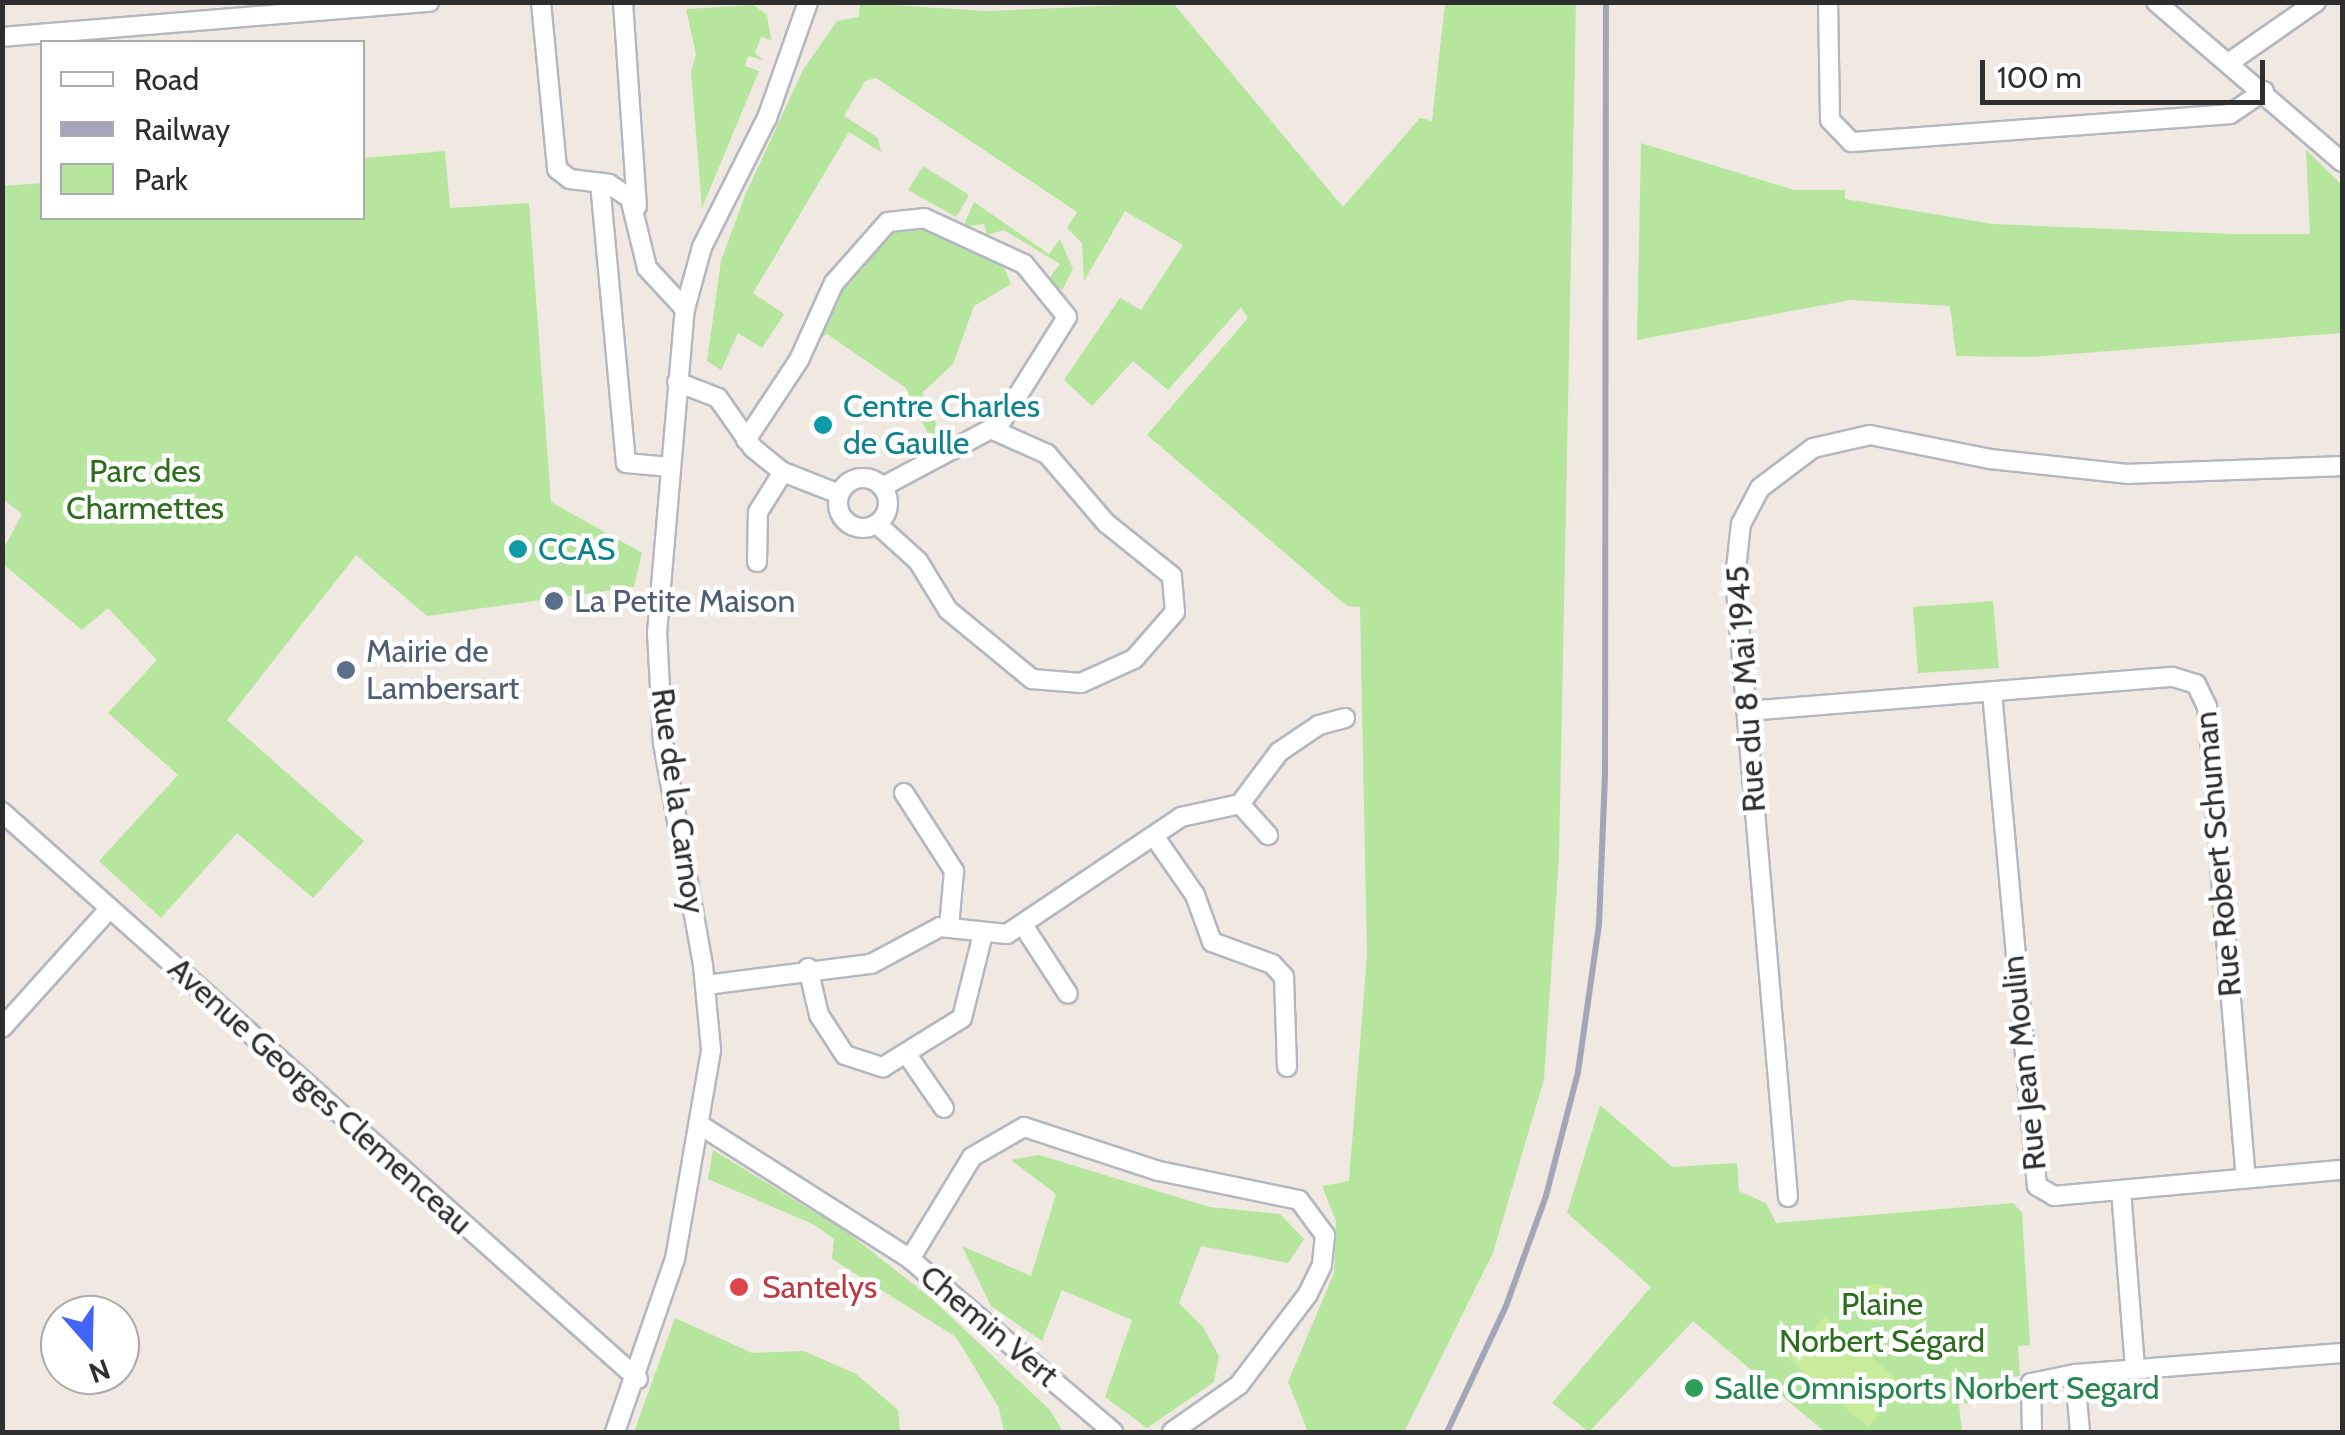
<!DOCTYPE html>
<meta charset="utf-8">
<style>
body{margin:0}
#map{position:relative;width:2345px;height:1435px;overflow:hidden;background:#efe9e1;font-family:Cabin,sans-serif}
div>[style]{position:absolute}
.green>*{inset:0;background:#b6e59e}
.pitch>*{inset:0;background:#c9ec9a}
.round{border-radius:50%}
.roads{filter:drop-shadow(2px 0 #b4b7c1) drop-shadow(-2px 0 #b4b7c1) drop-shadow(0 2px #b4b7c1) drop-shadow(0 -2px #b4b7c1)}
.minor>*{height:18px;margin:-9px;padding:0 9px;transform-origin:9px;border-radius:9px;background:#fff}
.minor>.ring{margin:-9px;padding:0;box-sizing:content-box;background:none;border:18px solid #fff;border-radius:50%}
.rail>*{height:6px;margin:-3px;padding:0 3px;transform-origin:3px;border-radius:3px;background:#a3a6b8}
.dots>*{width:28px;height:28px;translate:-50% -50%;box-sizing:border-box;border:5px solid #fff;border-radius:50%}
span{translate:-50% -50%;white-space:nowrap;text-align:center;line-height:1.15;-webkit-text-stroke:9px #fff;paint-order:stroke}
.culture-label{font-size:32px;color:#0d838f}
.left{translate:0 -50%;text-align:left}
.park-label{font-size:32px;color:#2c6e1b}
.service-label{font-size:32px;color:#4e5e75}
.street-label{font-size:32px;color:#2e2e2e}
.health-label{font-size:32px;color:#be3a42}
.leisure-label{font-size:32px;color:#27864d}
.frame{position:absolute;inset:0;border:5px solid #2e2e2e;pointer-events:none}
.legend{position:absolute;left:40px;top:40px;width:325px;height:180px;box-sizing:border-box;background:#fff;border:2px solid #ababab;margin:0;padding:12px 18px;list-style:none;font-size:30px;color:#2e2e2e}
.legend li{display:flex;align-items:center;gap:20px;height:50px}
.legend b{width:50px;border:2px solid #ababab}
.north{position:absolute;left:40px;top:1295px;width:100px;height:100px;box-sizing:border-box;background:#fff;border:2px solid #ababab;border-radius:50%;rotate:160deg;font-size:28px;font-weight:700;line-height:40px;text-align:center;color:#2e2e2e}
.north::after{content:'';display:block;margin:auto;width:35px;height:45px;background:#4264fb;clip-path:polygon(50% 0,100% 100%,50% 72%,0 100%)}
.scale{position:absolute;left:1980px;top:60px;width:285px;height:45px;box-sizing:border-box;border:5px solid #2e2e2e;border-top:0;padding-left:12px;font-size:30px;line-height:35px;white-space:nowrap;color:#2e2e2e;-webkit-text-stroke:8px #fff;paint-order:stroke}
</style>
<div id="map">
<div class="green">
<i style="clip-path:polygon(860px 3px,987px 11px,1173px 3px,1343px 207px,1420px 118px,1432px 121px,1445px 3px,1576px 3px,1559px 855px,1544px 1079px,1493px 1253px,1404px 1432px,1308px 1432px,1288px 1382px,1334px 1273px,1336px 1221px,1322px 1186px,1349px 1181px,1367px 955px,1360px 607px,1347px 606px,1147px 435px,1248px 318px,1241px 307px,1168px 390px,1133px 361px,1092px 406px,1064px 380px,1120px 298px,1141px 310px,1183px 245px,1125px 211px,1084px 281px,1082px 243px,1067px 228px,1077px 212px,876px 78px,865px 81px,844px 116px,878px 138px,881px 152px,849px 132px,753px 293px,784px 314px,762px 348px,738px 333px,721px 370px,707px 361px,721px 261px,746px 193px,803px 70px,837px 21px,859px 17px)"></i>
<i style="clip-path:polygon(754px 5px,767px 15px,771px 40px,761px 37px,755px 53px,763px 60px,748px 56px,745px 66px,759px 71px,702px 208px,691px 72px,696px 54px,686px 9px)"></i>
<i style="clip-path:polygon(1641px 143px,1794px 190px,1845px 190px,1845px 199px,1993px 224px,2233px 234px,2310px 234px,2306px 150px,2342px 185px,2342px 333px,2031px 357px,1956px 356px,1950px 306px,1850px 300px,1637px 340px)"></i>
<i style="clip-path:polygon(445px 151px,450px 208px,529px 203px,551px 502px,642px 553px,634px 587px,427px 616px,356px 555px,227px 720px,364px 841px,313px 898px,237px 833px,161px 918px,99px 861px,178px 775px,108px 713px,157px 660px,108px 608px,82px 630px,3px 564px,3px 550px,22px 514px,3px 499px,3px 186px,42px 183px,42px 218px,362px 218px,363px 158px)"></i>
<i style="clip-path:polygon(923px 166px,969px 195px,956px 217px,908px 190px)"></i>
<i style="clip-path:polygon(974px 202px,1049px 254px,1060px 239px,1073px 269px,1063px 289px,1053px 290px,1048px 280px,1060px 264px,1004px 230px,987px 235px,984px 224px,963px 227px)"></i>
<i style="clip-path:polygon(910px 223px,1000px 257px,1011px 284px,974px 306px,953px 364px,922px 393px,946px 445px,936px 450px,906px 388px,827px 334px,814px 343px,838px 291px,864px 268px,886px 233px)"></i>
<i style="clip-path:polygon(1993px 601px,1999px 668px,1918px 673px,1913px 607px)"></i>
<i style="clip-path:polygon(1600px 1105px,1672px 1167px,1737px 1163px,1739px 1191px,1766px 1203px,1776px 1223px,2013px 1203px,2022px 1213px,2030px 1345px,2018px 1346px,2020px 1376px,2001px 1378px,2003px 1400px,1959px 1404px,1962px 1432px,1825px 1432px,1693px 1321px,1589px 1432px,1552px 1403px,1651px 1287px,1567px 1213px)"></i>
<i style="clip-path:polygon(713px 1150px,847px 1232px,932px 1299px,1050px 1410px,1063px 1432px,1004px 1432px,999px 1408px,956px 1337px,832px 1259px,834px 1239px,815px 1225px,708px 1179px)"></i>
<i style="clip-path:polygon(1039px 1155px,1210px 1207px,1280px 1214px,1304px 1239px,1288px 1263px,1201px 1246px,1179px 1303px,1203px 1327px,1219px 1356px,1214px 1382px,1147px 1428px,1105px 1397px,1132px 1320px,1062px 1290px,1042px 1341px,991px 1306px,962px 1246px,1031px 1276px,1056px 1194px,1011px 1160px)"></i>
<i style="clip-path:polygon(675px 1318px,752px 1353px,804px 1351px,856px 1374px,898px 1410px,900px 1432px,634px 1432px)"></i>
</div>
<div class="pitch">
<i class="round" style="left:1857px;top:1284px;width:38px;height:38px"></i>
<i style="clip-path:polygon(1825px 1317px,1904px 1386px,1868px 1427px,1788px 1358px)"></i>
</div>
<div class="roads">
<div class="minor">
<i style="left:541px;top:2px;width:168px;rotate:84.5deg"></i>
<i style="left:557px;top:169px;width:16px;rotate:38deg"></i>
<i style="left:570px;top:179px;width:39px;rotate:7deg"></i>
<i style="left:609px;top:184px;width:25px;rotate:34deg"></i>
<i style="left:630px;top:198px;width:72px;rotate:76.3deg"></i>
<i style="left:647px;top:268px;width:56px;rotate:47.2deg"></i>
<i style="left:623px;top:2px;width:205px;rotate:86.1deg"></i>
<i style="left:1828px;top:2px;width:118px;rotate:89deg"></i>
<i style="left:1830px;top:120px;width:30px;rotate:46deg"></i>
<i style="left:1851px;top:142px;width:380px;rotate:-4.2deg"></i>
<i style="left:2230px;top:114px;width:41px;rotate:-34.1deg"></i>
<i style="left:2156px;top:2px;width:245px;rotate:40.7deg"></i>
<i style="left:2px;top:37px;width:429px;rotate:-4.7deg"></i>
<i style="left:2230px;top:62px;width:105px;rotate:-34.9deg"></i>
<i style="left:600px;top:183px;width:281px;rotate:84.7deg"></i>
<i style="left:626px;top:463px;width:44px;rotate:5.2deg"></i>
<i style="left:677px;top:382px;width:44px;rotate:21.3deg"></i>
<i style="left:718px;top:398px;width:61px;rotate:55deg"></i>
<i style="left:753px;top:448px;width:38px;rotate:39deg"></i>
<i style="left:783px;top:472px;width:60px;rotate:21.4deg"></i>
<i style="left:746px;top:440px;width:96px;rotate:-56.5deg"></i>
<i style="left:799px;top:360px;width:85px;rotate:-65.6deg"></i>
<i style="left:834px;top:283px;width:81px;rotate:-48.5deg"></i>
<i style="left:888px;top:222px;width:36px;rotate:-6deg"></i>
<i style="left:924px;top:218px;width:110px;rotate:24.7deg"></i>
<i style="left:1024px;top:264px;width:68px;rotate:50.9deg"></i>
<i style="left:1067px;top:317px;width:126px;rotate:122.1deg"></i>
<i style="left:1000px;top:424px;width:134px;rotate:151.9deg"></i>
<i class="ring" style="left:838px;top:478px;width:32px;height:32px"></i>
<i style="left:877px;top:524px;width:55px;rotate:42.1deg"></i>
<i style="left:918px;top:561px;width:57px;rotate:58.5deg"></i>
<i style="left:948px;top:610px;width:109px;rotate:39.4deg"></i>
<i style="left:1032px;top:679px;width:49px;rotate:4.7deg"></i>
<i style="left:1081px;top:683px;width:58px;rotate:-24.4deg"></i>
<i style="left:1134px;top:659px;width:62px;rotate:-48.9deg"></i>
<i style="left:1175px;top:612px;width:36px;rotate:-95deg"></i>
<i style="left:1172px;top:576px;width:85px;rotate:-141.2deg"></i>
<i style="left:1106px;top:523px;width:91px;rotate:-130.5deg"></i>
<i style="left:1047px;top:454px;width:59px;rotate:-156deg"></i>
<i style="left:757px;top:562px;width:50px;rotate:-88.9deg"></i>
<i style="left:758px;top:512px;width:47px;rotate:-58deg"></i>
<i style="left:1992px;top:692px;width:496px;rotate:84.8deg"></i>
<i style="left:2037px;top:1186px;width:20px;rotate:30deg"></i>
<i style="left:2054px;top:1196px;width:289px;rotate:-5.2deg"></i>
<i style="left:1747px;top:711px;width:427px;rotate:-4.6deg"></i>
<i style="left:2173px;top:677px;width:24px;rotate:17deg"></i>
<i style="left:2196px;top:684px;width:25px;rotate:64deg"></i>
<i style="left:2207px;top:707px;width:473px;rotate:85.3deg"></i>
<i style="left:904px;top:793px;width:93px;rotate:57.3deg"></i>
<i style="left:954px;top:871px;width:56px;rotate:95.1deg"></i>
<i style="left:1240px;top:804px;width:42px;rotate:47.9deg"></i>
<i style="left:2px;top:812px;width:852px;rotate:41.72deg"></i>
<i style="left:1154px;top:836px;width:72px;rotate:55.2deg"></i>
<i style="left:1195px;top:895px;width:50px;rotate:70.1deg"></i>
<i style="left:1212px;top:942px;width:64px;rotate:20.1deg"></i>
<i style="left:1272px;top:964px;width:18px;rotate:47deg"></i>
<i style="left:1284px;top:977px;width:90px;rotate:88.1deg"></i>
<i style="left:1023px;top:925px;width:82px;rotate:56.9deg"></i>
<i style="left:808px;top:968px;width:48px;rotate:76.8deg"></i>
<i style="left:819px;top:1015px;width:48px;rotate:57deg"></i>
<i style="left:845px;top:1055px;width:40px;rotate:18deg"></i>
<i style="left:883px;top:1067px;width:93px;rotate:-31.8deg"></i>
<i style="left:962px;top:1018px;width:87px;rotate:-76deg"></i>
<i style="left:706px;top:985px;width:166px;rotate:-7.3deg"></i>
<i style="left:871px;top:964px;width:78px;rotate:-28.2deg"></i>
<i style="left:940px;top:927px;width:67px;rotate:6deg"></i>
<i style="left:1007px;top:934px;width:210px;rotate:-33.9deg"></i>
<i style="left:1181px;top:817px;width:60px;rotate:-12.4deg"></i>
<i style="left:1240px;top:804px;width:65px;rotate:-53.1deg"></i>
<i style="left:1279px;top:752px;width:48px;rotate:-34deg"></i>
<i style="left:1319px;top:725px;width:27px;rotate:-15deg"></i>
<i style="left:2px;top:1028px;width:161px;rotate:-48deg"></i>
<i style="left:908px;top:1056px;width:63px;rotate:55.3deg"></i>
<i style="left:700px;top:1125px;width:249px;rotate:32.5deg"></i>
<i style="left:910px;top:1259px;width:267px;rotate:40.4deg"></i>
<i style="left:2121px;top:1190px;width:180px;rotate:85.5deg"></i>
<i style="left:1788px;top:1197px;width:621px;rotate:-94.89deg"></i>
<i style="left:1735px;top:578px;width:54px;rotate:-83.7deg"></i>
<i style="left:1741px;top:524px;width:41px;rotate:-62.2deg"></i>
<i style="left:1760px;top:488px;width:66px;rotate:-37deg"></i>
<i style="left:1813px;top:448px;width:58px;rotate:-12.8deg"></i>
<i style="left:1870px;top:435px;width:122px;rotate:11.3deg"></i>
<i style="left:1990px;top:459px;width:138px;rotate:6.2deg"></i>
<i style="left:2127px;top:474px;width:215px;rotate:-2.1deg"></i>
<i style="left:910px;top:1259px;width:119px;rotate:-58.7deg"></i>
<i style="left:972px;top:1157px;width:60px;rotate:-30deg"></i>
<i style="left:1024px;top:1127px;width:142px;rotate:18.1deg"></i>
<i style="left:1159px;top:1171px;width:143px;rotate:11.7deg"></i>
<i style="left:1299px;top:1200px;width:44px;rotate:53.4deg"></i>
<i style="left:1325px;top:1235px;width:30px;rotate:96deg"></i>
<i style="left:1322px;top:1265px;width:32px;rotate:116deg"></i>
<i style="left:1308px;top:1294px;width:114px;rotate:127.2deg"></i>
<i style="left:1239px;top:1385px;width:82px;rotate:145deg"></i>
<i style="left:2075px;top:1374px;width:268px;rotate:-4.5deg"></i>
<i style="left:615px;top:1432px;width:183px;rotate:-70.9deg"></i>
<i style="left:675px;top:1259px;width:212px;rotate:-80.2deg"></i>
<i style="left:711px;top:1050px;width:85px;rotate:-95.4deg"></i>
<i style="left:703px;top:965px;width:226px;rotate:-100.2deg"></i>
<i style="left:663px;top:743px;width:110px;rotate:-93.1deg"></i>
<i style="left:657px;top:633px;width:325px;rotate:-85.1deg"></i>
<i style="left:685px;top:309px;width:64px;rotate:-74.7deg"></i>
<i style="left:702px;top:247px;width:144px;rotate:-63.3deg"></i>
<i style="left:767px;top:118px;width:123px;rotate:-70.5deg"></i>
<i style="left:2032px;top:1432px;width:49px;rotate:-91.2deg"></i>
<i style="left:2031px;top:1383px;width:45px;rotate:-11.6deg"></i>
<i style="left:2075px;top:1374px;width:58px;rotate:85.1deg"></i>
</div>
</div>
<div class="rail">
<i style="left:1447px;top:1432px;width:139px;rotate:-64.9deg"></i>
<i style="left:1506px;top:1306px;width:117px;rotate:-70deg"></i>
<i style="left:1546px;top:1196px;width:128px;rotate:-75.5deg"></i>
<i style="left:1578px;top:1072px;width:149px;rotate:-81.9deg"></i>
<i style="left:1599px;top:924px;width:149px;rotate:-87.7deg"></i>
<i style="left:1605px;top:775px;width:773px;rotate:-89.93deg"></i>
</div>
<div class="dots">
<i style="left:823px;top:425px;background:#0f9aa8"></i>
<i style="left:518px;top:549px;background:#0f9aa8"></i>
<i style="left:554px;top:601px;background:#5c6f8a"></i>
<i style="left:346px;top:670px;background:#5c6f8a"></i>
<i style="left:739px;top:1287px;background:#e0444e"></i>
<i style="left:1694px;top:1388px;background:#2e9e5b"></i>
</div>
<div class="culture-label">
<span class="left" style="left:843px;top:425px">Centre Charles<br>de Gaulle</span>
<span class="left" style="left:538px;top:549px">CCAS</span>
</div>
<div class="park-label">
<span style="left:145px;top:490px">Parc des<br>Charmettes</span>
<span style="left:1882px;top:1323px">Plaine<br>Norbert Ségard</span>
</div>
<div class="service-label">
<span class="left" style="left:574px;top:601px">La Petite Maison</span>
<span class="left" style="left:366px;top:670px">Mairie de<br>Lambersart</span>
</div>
<div class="street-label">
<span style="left:1746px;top:689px;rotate:-94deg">Rue du 8 Mai 1945</span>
<span style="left:678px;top:801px;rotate:82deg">Rue de la Carnoy</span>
<span style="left:2218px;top:854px;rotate:-95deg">Rue Robert Schuman</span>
<span style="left:2024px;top:1063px;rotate:-96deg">Rue Jean Moulin</span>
<span style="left:320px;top:1096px;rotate:42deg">Avenue Georges Clemenceau</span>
<span style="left:989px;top:1326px;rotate:40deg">Chemin Vert</span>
</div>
<div class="health-label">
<span class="left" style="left:762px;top:1287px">Santelys</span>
</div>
<div class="leisure-label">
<span class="left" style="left:1714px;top:1388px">Salle Omnisports Norbert Segard</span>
</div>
<div class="frame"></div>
<ul class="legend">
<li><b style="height:12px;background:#fff"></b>Road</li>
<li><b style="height:12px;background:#a3a6b8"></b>Railway</li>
<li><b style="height:28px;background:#b6e59e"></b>Park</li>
</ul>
<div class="north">N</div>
<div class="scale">100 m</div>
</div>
